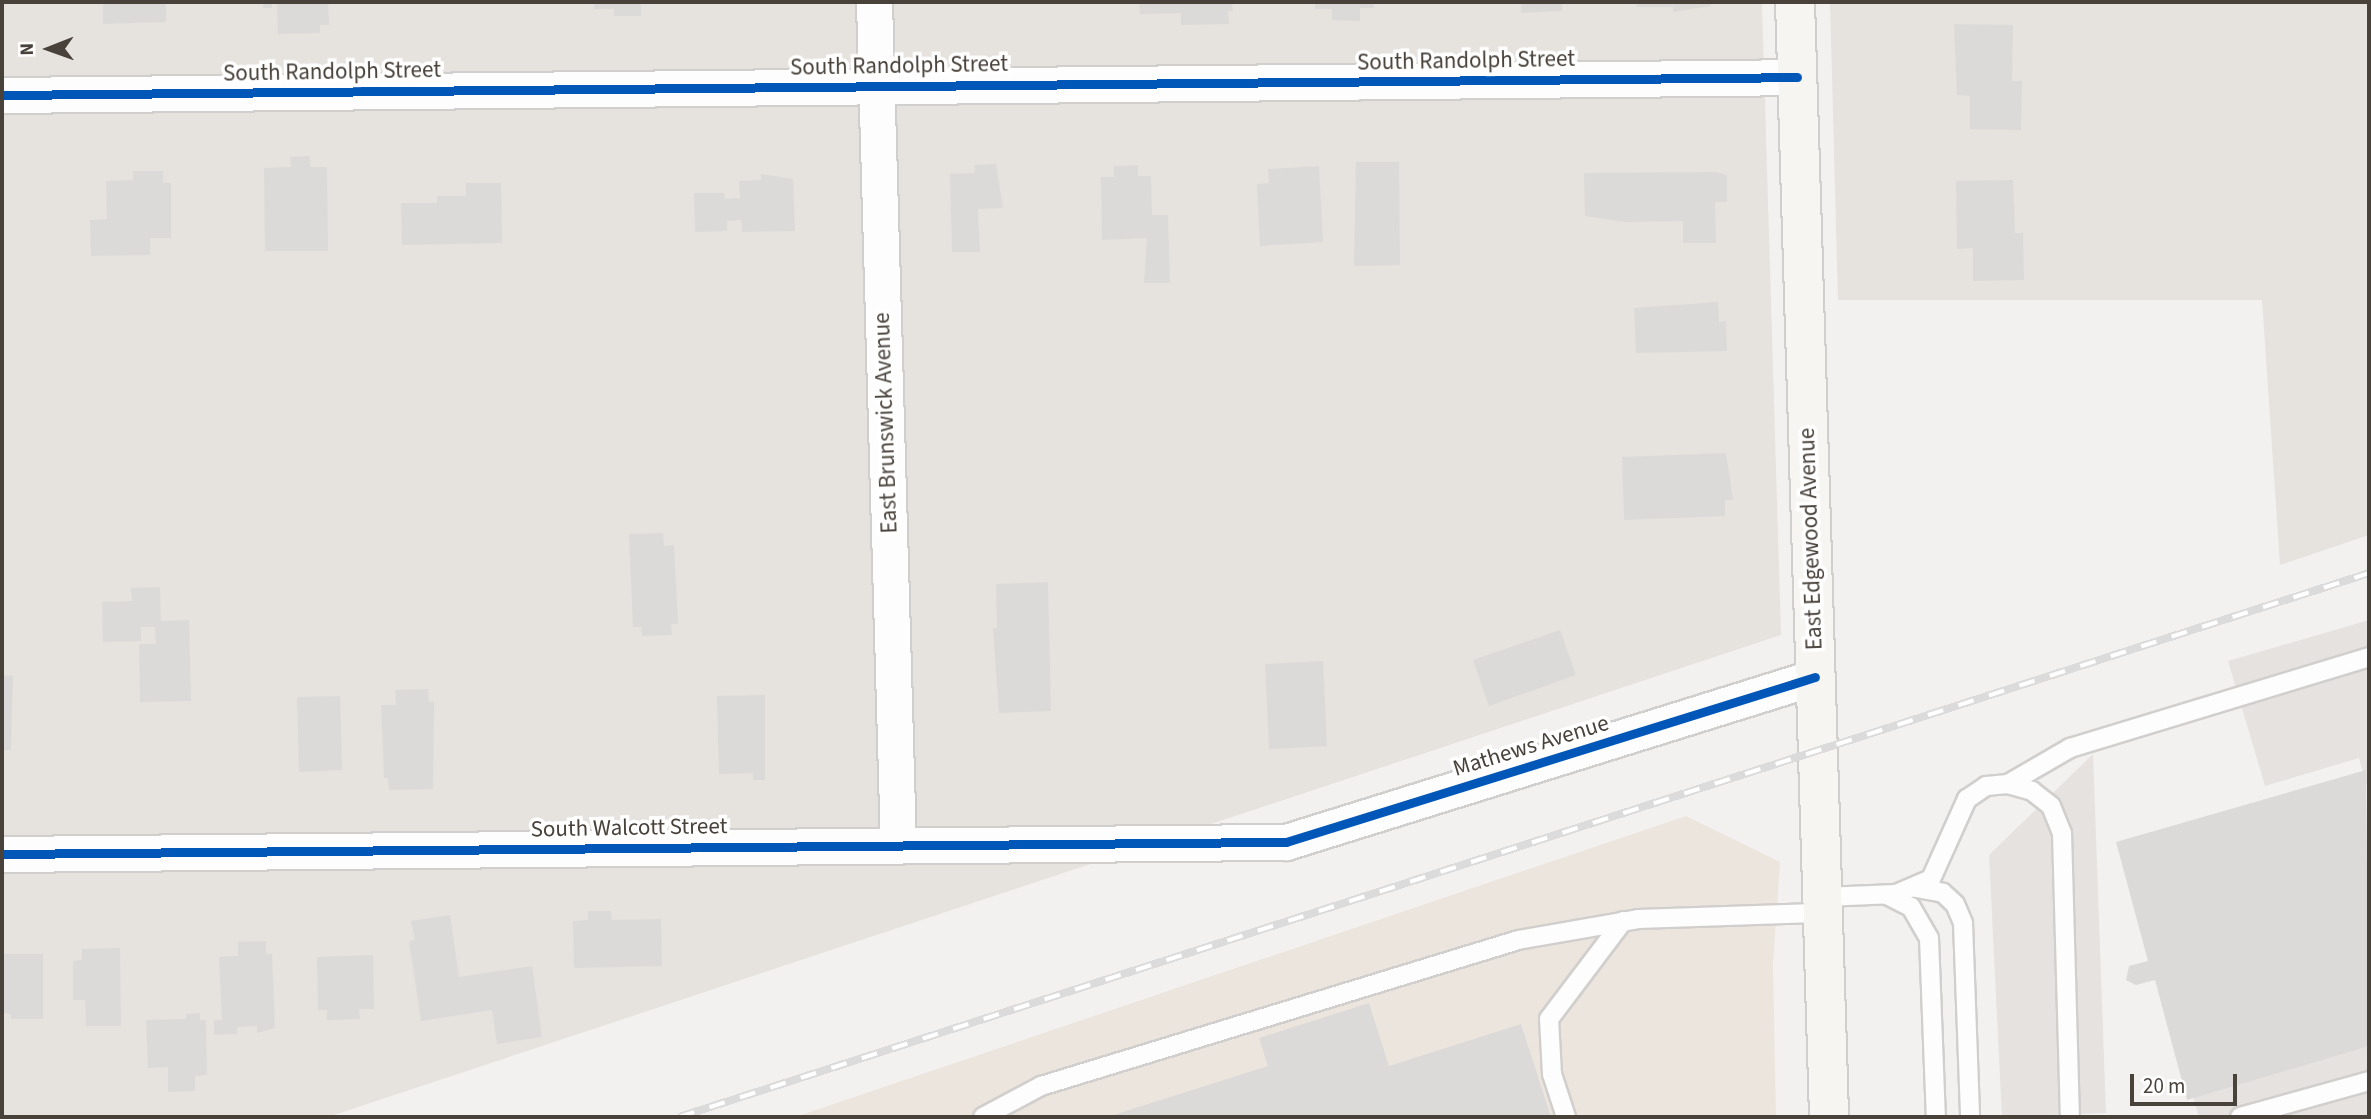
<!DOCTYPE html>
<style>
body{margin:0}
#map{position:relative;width:2371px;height:1119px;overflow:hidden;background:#f3f1ef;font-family:"Source Sans 3",sans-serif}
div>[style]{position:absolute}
.residential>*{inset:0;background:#e6e2de}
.commercial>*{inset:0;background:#ece5de}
.parking>*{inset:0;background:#e5e2e0}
.building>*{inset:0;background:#dcdad8}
.roads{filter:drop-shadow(2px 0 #d1cfcd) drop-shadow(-2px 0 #d1cfcd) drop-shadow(0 2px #d1cfcd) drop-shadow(0 -2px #d1cfcd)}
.service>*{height:18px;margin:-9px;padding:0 9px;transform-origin:9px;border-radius:9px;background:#fdfdfd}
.minor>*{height:35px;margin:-17.5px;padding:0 17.5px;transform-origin:17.5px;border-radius:17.5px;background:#fdfdfd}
.secondary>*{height:38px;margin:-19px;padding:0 19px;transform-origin:19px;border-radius:19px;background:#f7f5f2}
.rail>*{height:8px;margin-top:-4px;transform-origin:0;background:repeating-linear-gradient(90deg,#fff 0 16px,#dbdbdb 0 32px);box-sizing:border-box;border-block:2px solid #dbdbdb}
.cycleway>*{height:9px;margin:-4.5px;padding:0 4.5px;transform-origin:4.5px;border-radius:4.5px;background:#0057b8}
span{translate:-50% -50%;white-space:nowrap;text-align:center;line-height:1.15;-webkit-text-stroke:7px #fff;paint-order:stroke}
.street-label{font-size:23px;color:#49423b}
.frame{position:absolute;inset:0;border:4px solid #49423b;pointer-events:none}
.north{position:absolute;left:14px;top:14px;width:70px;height:70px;-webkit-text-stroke:5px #fff;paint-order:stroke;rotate:269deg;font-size:19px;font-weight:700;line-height:28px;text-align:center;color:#49423b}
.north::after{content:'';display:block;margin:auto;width:24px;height:32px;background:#49423b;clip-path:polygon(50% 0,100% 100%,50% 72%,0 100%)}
.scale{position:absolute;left:2130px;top:1074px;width:107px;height:32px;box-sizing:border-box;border:4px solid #49423b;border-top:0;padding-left:9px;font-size:21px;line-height:24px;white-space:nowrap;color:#49423b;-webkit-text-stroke:5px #fff;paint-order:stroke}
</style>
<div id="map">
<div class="residential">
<i style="clip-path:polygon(2px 2px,1762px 2px,1781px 635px,328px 1117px,2px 1117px)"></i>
<i style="clip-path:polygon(1830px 2px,2369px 2px,2369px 535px,2280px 565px,2262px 300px,1838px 300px)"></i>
</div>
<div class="commercial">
<i style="clip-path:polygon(1686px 816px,1780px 862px,1773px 964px,1776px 1117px,795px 1117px)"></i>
</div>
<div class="parking">
<i style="clip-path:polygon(2369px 620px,2369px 793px,2359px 758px,2265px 786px,2228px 661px)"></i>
<i style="clip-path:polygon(2093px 754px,2106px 1113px,2002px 1117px,1989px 855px)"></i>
<i style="clip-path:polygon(2369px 1029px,2369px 1117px,2199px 1117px,2189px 1082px)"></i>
</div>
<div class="building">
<i style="clip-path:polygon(103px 2px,166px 2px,166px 22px,103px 24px)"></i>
<i style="clip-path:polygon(263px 2px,272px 2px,272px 8px,263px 8px)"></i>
<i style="clip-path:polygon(277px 2px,328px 2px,329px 25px,320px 25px,320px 33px,278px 34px)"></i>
<i style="clip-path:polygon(594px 2px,641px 2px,641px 16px,614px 16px,614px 9px,594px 9px)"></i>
<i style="clip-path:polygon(1139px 2px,1232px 2px,1233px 11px,1228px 11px,1229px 24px,1181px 25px,1181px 13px,1140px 14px)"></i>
<i style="clip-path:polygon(1315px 2px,1374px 2px,1374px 8px,1360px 8px,1360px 21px,1332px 20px,1332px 9px,1315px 9px)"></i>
<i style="clip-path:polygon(1521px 2px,1562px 2px,1562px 11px,1521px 13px)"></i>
<i style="clip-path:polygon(1636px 2px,1711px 2px,1711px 6px,1673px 12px,1673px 7px,1637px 7px)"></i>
<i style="clip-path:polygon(1954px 24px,2013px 25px,2012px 81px,2022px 81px,2021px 130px,1970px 129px,1970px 96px,1957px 95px)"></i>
<i style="clip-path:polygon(310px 156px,310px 167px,327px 167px,328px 251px,265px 251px,264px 168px,291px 167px,290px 157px)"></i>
<i style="clip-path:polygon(1356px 162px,1399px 162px,1400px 265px,1354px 266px)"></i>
<i style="clip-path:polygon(996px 164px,1003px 208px,978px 209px,980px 252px,952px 252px,950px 174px,975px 173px,974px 165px)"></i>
<i style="clip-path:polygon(1138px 165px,1138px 176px,1151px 176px,1152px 215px,1168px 215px,1170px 283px,1144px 283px,1147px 238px,1102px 240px,1101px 177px,1114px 177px,1114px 166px)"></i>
<i style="clip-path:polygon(1319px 166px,1323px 242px,1260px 246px,1257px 184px,1269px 183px,1268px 169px)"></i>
<i style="clip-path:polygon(133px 171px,163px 171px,163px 183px,171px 183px,171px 238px,150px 238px,150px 255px,91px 256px,90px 220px,107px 219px,106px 181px,133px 180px)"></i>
<i style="clip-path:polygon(1715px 172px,1727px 175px,1727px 202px,1715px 202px,1716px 243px,1683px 243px,1683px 221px,1625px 222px,1585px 216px,1584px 173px)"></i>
<i style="clip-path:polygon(761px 174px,793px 179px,795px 231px,742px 232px,741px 220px,727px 221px,727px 231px,695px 232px,694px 193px,724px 193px,725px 199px,740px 198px,739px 181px,761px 180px)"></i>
<i style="clip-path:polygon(2013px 180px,2015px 233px,2023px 233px,2024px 280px,1973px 281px,1973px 248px,1957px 249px,1956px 181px)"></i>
<i style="clip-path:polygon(466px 183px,501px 183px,502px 243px,402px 245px,401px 203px,437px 203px,437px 196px,466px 196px)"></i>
<i style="clip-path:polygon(1718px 302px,1719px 322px,1726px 321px,1727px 351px,1636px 353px,1634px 308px)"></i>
<i style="clip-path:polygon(1726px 453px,1733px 500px,1725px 500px,1725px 516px,1624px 520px,1622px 457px)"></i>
<i style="clip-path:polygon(663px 533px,664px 546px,674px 545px,678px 624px,671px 624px,672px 635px,642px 636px,641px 627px,633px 627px,629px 534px)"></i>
<i style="clip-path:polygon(1048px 582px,1051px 711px,999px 713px,993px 628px,997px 628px,996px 584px)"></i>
<i style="clip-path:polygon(160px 587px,161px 621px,189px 620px,191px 701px,140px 702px,139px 644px,156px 644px,155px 627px,141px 627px,141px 641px,103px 642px,102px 602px,132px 601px,131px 588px)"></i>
<i style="clip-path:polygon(1560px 630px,1576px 675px,1489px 706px,1473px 660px)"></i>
<i style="clip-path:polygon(1323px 661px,1327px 746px,1269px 749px,1265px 664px)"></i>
<i style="clip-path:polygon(2px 675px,13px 676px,11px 750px,2px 750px)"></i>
<i style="clip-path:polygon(428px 689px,429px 702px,434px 702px,433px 789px,389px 790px,388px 778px,384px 778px,381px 705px,396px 705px,395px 690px)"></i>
<i style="clip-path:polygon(765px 695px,765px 780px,753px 780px,753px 773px,719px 774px,717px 696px)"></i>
<i style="clip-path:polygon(340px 696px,342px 770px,299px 772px,297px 697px)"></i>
<i style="clip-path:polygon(2366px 770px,2369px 1046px,2187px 1100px,2155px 980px,2136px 985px,2126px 980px,2129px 966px,2148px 961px,2116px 842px)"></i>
<i style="clip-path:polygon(588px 911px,611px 911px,612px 920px,661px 919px,662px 966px,574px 968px,573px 921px,588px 920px)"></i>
<i style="clip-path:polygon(450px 915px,459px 977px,532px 966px,542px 1037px,497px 1044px,492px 1010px,421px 1021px,409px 941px,415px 940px,411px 921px)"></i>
<i style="clip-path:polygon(266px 941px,266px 954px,272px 954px,275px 1028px,257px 1033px,257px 1026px,237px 1027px,237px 1034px,214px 1035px,214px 1020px,222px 1020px,219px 957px,238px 956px,238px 942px)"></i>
<i style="clip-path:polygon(120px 948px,121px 1026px,86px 1026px,85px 1000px,73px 1000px,73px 961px,82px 960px,82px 949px)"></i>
<i style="clip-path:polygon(2px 954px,43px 954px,43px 1019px,11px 1019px,11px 1014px,2px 1013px)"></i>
<i style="clip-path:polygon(373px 955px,374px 1009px,359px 1009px,360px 1019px,327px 1020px,327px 1010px,318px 1010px,317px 957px)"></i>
<i style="clip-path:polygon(1369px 1003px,1389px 1066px,1521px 1024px,1551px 1117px,1107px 1117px,1268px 1066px,1259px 1038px)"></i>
<i style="clip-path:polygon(200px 1013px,200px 1020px,206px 1020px,207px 1075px,195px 1076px,195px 1091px,168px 1092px,168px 1067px,148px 1068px,146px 1020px,186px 1019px,186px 1014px)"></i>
</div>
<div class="roads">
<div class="service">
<i style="left:2008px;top:784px;width:72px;rotate:-30.1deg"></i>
<i style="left:2070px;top:748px;width:313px;rotate:-16.9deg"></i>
<i style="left:1916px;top:888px;width:27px;rotate:10deg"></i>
<i style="left:1943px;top:893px;width:16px;rotate:43deg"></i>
<i style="left:1955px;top:904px;width:21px;rotate:67deg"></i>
<i style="left:1963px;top:923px;width:194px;rotate:87.9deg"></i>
<i style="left:1887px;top:895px;width:27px;rotate:27deg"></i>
<i style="left:1911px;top:907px;width:36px;rotate:60deg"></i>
<i style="left:1929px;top:938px;width:179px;rotate:87.8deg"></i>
<i style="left:1823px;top:897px;width:73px;rotate:-2.4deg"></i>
<i style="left:1896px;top:894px;width:38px;rotate:-23deg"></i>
<i style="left:1931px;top:879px;width:88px;rotate:-65.8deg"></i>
<i style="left:1967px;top:799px;width:23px;rotate:-34deg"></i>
<i style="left:1986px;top:786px;width:22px;rotate:-5deg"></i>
<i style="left:2008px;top:784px;width:25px;rotate:16deg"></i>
<i style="left:2032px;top:791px;width:24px;rotate:38deg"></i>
<i style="left:2051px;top:806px;width:29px;rotate:68deg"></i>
<i style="left:2062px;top:833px;width:284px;rotate:88.4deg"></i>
<i style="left:983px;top:1117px;width:66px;rotate:-28.1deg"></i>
<i style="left:1041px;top:1086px;width:499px;rotate:-17deg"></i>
<i style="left:1518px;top:940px;width:122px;rotate:-9.9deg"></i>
<i style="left:1638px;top:919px;width:185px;rotate:-1.9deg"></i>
<i style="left:1566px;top:1117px;width:45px;rotate:-108deg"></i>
<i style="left:1552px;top:1074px;width:55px;rotate:-93.1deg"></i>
<i style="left:1549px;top:1019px;width:123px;rotate:-52.9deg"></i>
<i style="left:2240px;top:1117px;width:134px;rotate:-15.6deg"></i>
</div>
<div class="minor">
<i style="left:874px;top:2px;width:842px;rotate:88.37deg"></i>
<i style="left:2px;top:95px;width:1795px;rotate:-0.57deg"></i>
<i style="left:2px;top:854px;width:1284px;rotate:-0.54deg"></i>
<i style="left:1286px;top:842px;width:554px;rotate:-17.32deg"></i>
</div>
<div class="secondary">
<i style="left:1795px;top:2px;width:1116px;rotate:88.25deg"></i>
</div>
</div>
<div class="rail">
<i style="left:679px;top:1117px;width:1775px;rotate:-17.84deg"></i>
</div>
<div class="cycleway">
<i style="left:2px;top:95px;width:1795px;rotate:-0.57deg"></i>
<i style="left:2px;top:854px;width:1284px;rotate:-0.54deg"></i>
<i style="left:1286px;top:842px;width:554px;rotate:-17.32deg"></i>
</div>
<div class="street-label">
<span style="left:1466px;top:61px;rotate:-1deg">South Randolph Street</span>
<span style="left:899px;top:66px;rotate:-1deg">South Randolph Street</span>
<span style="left:332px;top:72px;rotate:-1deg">South Randolph Street</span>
<span style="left:886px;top:423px;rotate:-92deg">East Brunswick Avenue</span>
<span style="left:1811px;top:539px;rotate:-92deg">East Edgewood Avenue</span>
<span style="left:1531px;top:746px;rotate:-17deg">Mathews Avenue</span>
<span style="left:629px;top:828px;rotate:-1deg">South Walcott Street</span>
</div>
<div class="frame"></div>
<div class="north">N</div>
<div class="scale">20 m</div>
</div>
